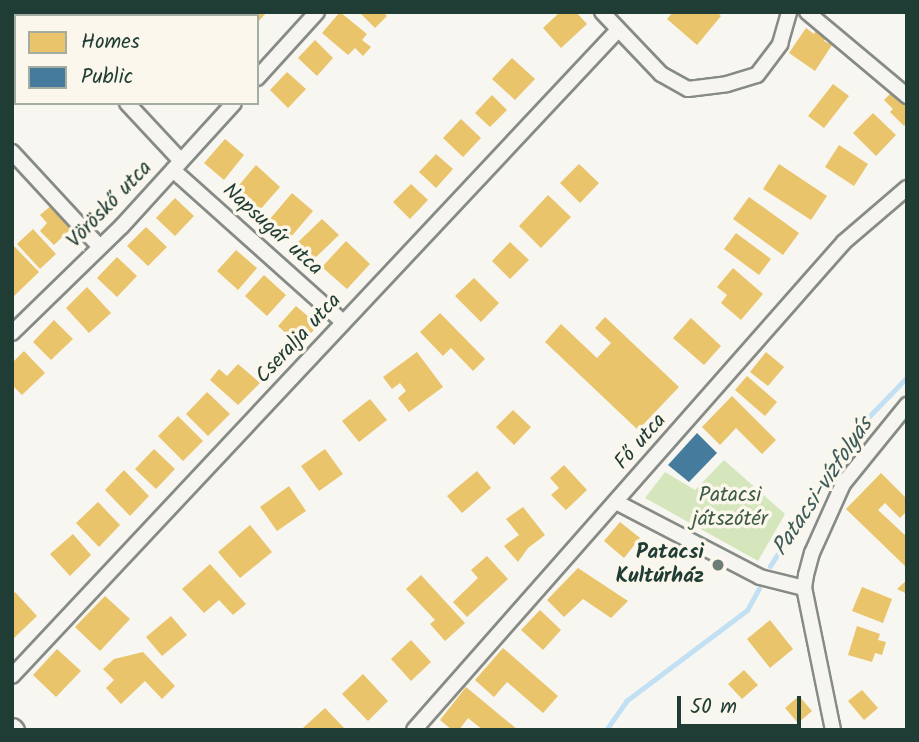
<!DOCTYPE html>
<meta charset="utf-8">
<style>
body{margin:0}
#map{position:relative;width:919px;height:742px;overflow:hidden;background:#f8f6f0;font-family:Kalam,sans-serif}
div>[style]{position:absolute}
.green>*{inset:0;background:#d5e6bc}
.homes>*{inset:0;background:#e9c46a}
.public>*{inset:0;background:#457b9d}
.stream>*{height:5px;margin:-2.5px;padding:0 2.5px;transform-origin:2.5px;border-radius:2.5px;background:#c1e0f4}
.roads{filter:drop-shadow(2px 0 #868b86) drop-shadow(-2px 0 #868b86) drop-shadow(0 2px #868b86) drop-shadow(0 -2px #868b86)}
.street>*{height:14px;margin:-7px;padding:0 7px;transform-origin:7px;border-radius:7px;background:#f6f5f1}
.secondary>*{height:19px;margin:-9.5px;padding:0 9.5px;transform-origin:9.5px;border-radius:9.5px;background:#f6f5f1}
.dots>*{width:19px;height:19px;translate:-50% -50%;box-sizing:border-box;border:4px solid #fbf7ec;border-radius:50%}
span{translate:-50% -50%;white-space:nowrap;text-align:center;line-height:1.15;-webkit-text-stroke:7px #fbf7ec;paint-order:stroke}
.street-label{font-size:21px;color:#1f3d34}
.park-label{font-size:21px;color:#3e5c47}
.poi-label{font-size:21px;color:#1f3d34;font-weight:700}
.right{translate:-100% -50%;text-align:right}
.water-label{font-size:23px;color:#3b5c5b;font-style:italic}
.frame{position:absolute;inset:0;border:14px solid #1f3d34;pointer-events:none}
.legend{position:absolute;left:14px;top:14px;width:245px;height:91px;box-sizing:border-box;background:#fbf7ec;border:2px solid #a3ada2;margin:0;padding:9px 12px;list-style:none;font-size:21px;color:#1f3d34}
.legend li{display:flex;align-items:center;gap:14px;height:35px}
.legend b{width:35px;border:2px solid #a3ada2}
.scale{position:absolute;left:677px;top:696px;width:124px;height:32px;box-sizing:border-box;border:4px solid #1f3d34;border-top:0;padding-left:9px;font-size:21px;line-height:24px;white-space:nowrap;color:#1f3d34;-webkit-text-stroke:5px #fbf7ec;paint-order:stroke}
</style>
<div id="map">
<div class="green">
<i style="clip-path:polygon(724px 460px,785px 514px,758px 561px,645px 498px,665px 472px,695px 490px)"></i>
</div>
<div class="homes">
<i style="clip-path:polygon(76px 12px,109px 12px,109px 16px,76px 16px)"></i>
<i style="clip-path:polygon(220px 12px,267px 12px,257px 23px,257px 16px,224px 16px)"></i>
<i style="clip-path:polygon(340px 12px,367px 34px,362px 40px,371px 47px,363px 56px,355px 48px,348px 55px,322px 33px)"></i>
<i style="clip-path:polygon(359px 12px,383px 12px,387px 16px,375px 28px)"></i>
<i style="clip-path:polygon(560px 12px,576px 12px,587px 24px,561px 48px,543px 28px)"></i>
<i style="clip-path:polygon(673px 12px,717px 12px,721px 16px,697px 45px,667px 19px)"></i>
<i style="clip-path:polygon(806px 28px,814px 34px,818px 28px,828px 34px,824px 41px,832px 45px,815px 71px,789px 53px)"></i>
<i style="clip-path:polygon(315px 40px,333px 58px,317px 76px,298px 58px)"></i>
<i style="clip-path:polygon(512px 58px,535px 79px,515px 100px,492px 79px)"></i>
<i style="clip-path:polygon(287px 72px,306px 89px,288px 108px,270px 90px)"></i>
<i style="clip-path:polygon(833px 84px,849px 96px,824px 128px,808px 116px)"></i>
<i style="clip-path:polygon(896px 88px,907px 98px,907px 122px,904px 126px,890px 112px,893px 109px,884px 100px)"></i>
<i style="clip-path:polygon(492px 95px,507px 110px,490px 127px,475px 113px)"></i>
<i style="clip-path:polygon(873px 113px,896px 135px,876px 156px,853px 133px)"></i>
<i style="clip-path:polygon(461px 119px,481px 138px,463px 157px,443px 138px)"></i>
<i style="clip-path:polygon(225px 139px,244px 155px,224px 180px,204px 163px)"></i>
<i style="clip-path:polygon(839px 145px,868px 164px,854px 186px,825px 167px)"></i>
<i style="clip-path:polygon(436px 154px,453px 169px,436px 188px,419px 172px)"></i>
<i style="clip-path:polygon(579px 164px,599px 183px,580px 203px,560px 183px)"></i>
<i style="clip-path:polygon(779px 164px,827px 196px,811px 220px,763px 189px)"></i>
<i style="clip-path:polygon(256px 165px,280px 187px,259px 211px,235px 190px)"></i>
<i style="clip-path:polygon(411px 184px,428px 200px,410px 219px,393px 202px)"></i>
<i style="clip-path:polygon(292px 193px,313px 211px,290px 238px,269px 220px)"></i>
<i style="clip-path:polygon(548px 195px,571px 217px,541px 248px,519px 226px)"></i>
<i style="clip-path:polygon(749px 197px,799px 233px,783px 255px,733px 219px)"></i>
<i style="clip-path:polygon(175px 198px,194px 216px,175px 236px,156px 218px)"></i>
<i style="clip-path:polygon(53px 204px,74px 226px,54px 245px,40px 231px,47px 223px,40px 215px)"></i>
<i style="clip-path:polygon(322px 219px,339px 235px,314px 259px,296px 244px)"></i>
<i style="clip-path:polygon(146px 227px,167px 247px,148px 266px,127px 246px)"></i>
<i style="clip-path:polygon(33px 229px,56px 254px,40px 269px,17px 244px)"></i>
<i style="clip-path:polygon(736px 233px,771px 259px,759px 275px,724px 249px)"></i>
<i style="clip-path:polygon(346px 241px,370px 264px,347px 289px,322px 267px)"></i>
<i style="clip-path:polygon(510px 242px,529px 260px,510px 279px,492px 261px)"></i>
<i style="clip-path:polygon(12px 244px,39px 272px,12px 298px)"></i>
<i style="clip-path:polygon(236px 250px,257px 268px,238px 290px,217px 271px)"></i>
<i style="clip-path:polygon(117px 257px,137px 276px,117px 297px,97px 278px)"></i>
<i style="clip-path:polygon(733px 268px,763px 294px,741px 320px,721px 303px,727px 295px,717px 287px)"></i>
<i style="clip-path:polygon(264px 275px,286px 295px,267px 316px,245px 296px)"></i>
<i style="clip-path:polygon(474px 278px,499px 303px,481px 322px,455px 296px)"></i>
<i style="clip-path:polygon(87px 287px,111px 313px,89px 333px,66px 308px)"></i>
<i style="clip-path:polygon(296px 306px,318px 325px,300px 346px,278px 326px)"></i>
<i style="clip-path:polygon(440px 313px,485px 359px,473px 371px,451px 348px,443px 356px,420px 332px)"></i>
<i style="clip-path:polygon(605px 317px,679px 387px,638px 430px,545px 342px,561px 324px,597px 358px,611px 343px,595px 328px)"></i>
<i style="clip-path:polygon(691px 318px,721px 346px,704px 365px,673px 338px)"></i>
<i style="clip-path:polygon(54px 320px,73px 339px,51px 360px,33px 342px)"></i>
<i style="clip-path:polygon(24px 351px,45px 373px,22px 395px,12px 385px,12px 363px)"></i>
<i style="clip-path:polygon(417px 352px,443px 387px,409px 412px,398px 398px,406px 391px,400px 383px,392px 389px,383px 377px)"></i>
<i style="clip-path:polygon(766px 352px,784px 367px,768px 386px,750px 372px)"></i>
<i style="clip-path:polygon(238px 364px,260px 383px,238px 405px,210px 380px,219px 369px,227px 376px)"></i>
<i style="clip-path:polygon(747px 376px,777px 402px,765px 416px,735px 390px)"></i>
<i style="clip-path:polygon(207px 392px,230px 414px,208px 436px,186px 414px)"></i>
<i style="clip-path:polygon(732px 396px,776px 440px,762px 454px,736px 428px,720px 445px,702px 427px)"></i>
<i style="clip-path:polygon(370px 399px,387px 420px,359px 442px,342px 421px)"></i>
<i style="clip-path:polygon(513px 410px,531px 427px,514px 445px,496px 427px)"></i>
<i style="clip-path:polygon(178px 416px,203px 441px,183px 461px,158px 436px)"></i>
<i style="clip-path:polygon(154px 449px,175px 469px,156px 489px,135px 469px)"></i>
<i style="clip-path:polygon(325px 449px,343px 474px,319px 491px,301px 466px)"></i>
<i style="clip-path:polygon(564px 465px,587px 490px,566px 510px,551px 495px,559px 488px,550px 478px)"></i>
<i style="clip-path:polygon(124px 470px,149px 496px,130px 516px,105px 490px)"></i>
<i style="clip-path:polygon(477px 471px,491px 488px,462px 513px,447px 496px)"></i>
<i style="clip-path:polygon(881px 473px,907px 499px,907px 511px,900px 518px,885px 503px,878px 510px,907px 537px,907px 568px,846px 509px)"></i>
<i style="clip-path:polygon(289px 486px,306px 511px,277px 531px,260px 507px)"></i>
<i style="clip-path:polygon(98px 502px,120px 525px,99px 547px,76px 523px)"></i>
<i style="clip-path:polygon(523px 507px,545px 535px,528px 548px,518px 562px,504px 546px,519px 535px,506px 519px)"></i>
<i style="clip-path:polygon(620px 522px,640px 538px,624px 558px,604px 541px)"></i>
<i style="clip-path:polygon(250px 525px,272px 552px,240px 578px,218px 552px)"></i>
<i style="clip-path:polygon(73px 534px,91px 555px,70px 576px,50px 554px)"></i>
<i style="clip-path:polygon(487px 556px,508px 579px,467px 617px,453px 602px,478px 578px,471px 570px)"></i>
<i style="clip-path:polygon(210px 564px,246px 604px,233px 615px,219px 600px,204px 613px,182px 589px)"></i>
<i style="clip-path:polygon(578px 568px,628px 601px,611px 618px,583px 599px,564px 617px,547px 600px)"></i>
<i style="clip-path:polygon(421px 575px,465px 623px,445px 641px,430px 624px,435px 620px,406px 589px)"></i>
<i style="clip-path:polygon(907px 580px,907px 594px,897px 589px)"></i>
<i style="clip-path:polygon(862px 587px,892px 599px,883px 623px,852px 611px)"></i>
<i style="clip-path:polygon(15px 592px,37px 616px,12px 640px,12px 595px)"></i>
<i style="clip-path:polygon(105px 596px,130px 619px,100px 651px,75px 627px)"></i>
<i style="clip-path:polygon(540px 610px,561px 630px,543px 650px,521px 630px)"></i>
<i style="clip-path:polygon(171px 616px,187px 635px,162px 656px,146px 637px)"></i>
<i style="clip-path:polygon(770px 620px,793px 649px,770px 668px,747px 639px)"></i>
<i style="clip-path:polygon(857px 626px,880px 634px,878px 640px,886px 642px,882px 655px,875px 653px,872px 662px,848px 655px)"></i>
<i style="clip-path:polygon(411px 640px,431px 662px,411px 681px,391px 659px)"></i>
<i style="clip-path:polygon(503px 648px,558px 696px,543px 713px,507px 682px,494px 697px,475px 680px)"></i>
<i style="clip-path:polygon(57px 649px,81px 671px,56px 697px,33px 675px)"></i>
<i style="clip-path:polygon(143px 652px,175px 686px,162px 699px,145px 681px,121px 704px,106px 688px,114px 680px,103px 669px,114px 659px)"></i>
<i style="clip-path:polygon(744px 670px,758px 685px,742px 699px,728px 684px)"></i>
<i style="clip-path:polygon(363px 674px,388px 701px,368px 721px,342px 694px)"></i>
<i style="clip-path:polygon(466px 687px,518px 730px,483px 730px,468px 718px,459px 730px,452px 730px,440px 720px)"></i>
<i style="clip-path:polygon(862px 690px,878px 708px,864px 720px,848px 701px)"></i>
<i style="clip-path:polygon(799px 696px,812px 711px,798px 723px,785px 708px)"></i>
<i style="clip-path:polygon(325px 708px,346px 730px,303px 728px)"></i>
</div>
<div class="public">
<i style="clip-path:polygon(697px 433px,717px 453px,689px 482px,668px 465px)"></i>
</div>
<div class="stream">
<i style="left:770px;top:566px;width:162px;rotate:-57.6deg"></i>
<i style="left:857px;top:429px;width:72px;rotate:-46.1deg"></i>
<i style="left:606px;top:730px;width:35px;rotate:-55deg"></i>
<i style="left:626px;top:701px;width:151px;rotate:-36.9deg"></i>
<i style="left:747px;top:610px;width:25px;rotate:-61deg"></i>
</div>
<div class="roads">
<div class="street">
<i style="left:18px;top:12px;width:9px;rotate:27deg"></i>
<i style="left:602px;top:12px;width:86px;rotate:46.4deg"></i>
<i style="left:661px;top:74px;width:31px;rotate:29deg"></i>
<i style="left:688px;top:89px;width:39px;rotate:-7deg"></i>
<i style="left:727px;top:84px;width:31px;rotate:-17deg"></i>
<i style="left:757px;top:75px;width:39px;rotate:-53deg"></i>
<i style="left:780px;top:44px;width:33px;rotate:-74deg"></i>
<i style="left:807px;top:12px;width:131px;rotate:40deg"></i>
<i style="left:257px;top:78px;width:89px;rotate:-47.7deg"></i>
<i style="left:127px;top:103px;width:79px;rotate:47deg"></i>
<i style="left:12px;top:152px;width:129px;rotate:47.2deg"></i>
<i style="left:173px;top:170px;width:228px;rotate:41.8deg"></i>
<i style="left:12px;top:333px;width:153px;rotate:-44.2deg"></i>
<i style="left:122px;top:226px;width:166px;rotate:-47.7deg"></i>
<i style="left:616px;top:502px;width:162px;rotate:27.5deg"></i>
<i style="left:760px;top:577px;width:45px;rotate:14deg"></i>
<i style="left:12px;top:676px;width:884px;rotate:-46.83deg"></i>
<i style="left:414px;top:730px;width:650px;rotate:-48.62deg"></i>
<i style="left:844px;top:242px;width:83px;rotate:-40.6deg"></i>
<i style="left:833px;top:730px;width:145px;rotate:-101.5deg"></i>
<i style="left:804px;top:588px;width:13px;rotate:-81deg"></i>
<i style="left:806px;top:575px;width:23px;rotate:-75deg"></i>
<i style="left:812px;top:553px;width:76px;rotate:-65.8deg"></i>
<i style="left:843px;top:484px;width:102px;rotate:-51deg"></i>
</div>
<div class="secondary">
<i style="left:12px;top:728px;width:3px;rotate:45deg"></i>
</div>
</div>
<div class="dots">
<i style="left:718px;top:565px;background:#6b7e76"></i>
</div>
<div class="street-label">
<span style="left:110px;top:205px;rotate:-46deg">Vöröskő utca</span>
<span style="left:272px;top:230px;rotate:42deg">Napsugár utca</span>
<span style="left:299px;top:339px;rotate:-47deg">Cseralja utca</span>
<span style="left:641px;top:442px;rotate:-49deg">Fő utca</span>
</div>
<div class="park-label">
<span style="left:730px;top:508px">Patacsi<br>játszótér</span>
</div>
<div class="poi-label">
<span class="right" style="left:704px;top:565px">Patacsi<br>Kultúrház</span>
</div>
<div class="water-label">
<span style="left:823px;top:487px;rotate:-56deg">Patacsi-vízfolyás</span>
</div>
<div class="frame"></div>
<ul class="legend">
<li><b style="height:19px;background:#e9c46a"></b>Homes</li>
<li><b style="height:19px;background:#457b9d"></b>Public</li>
</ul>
<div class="scale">50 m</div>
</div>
